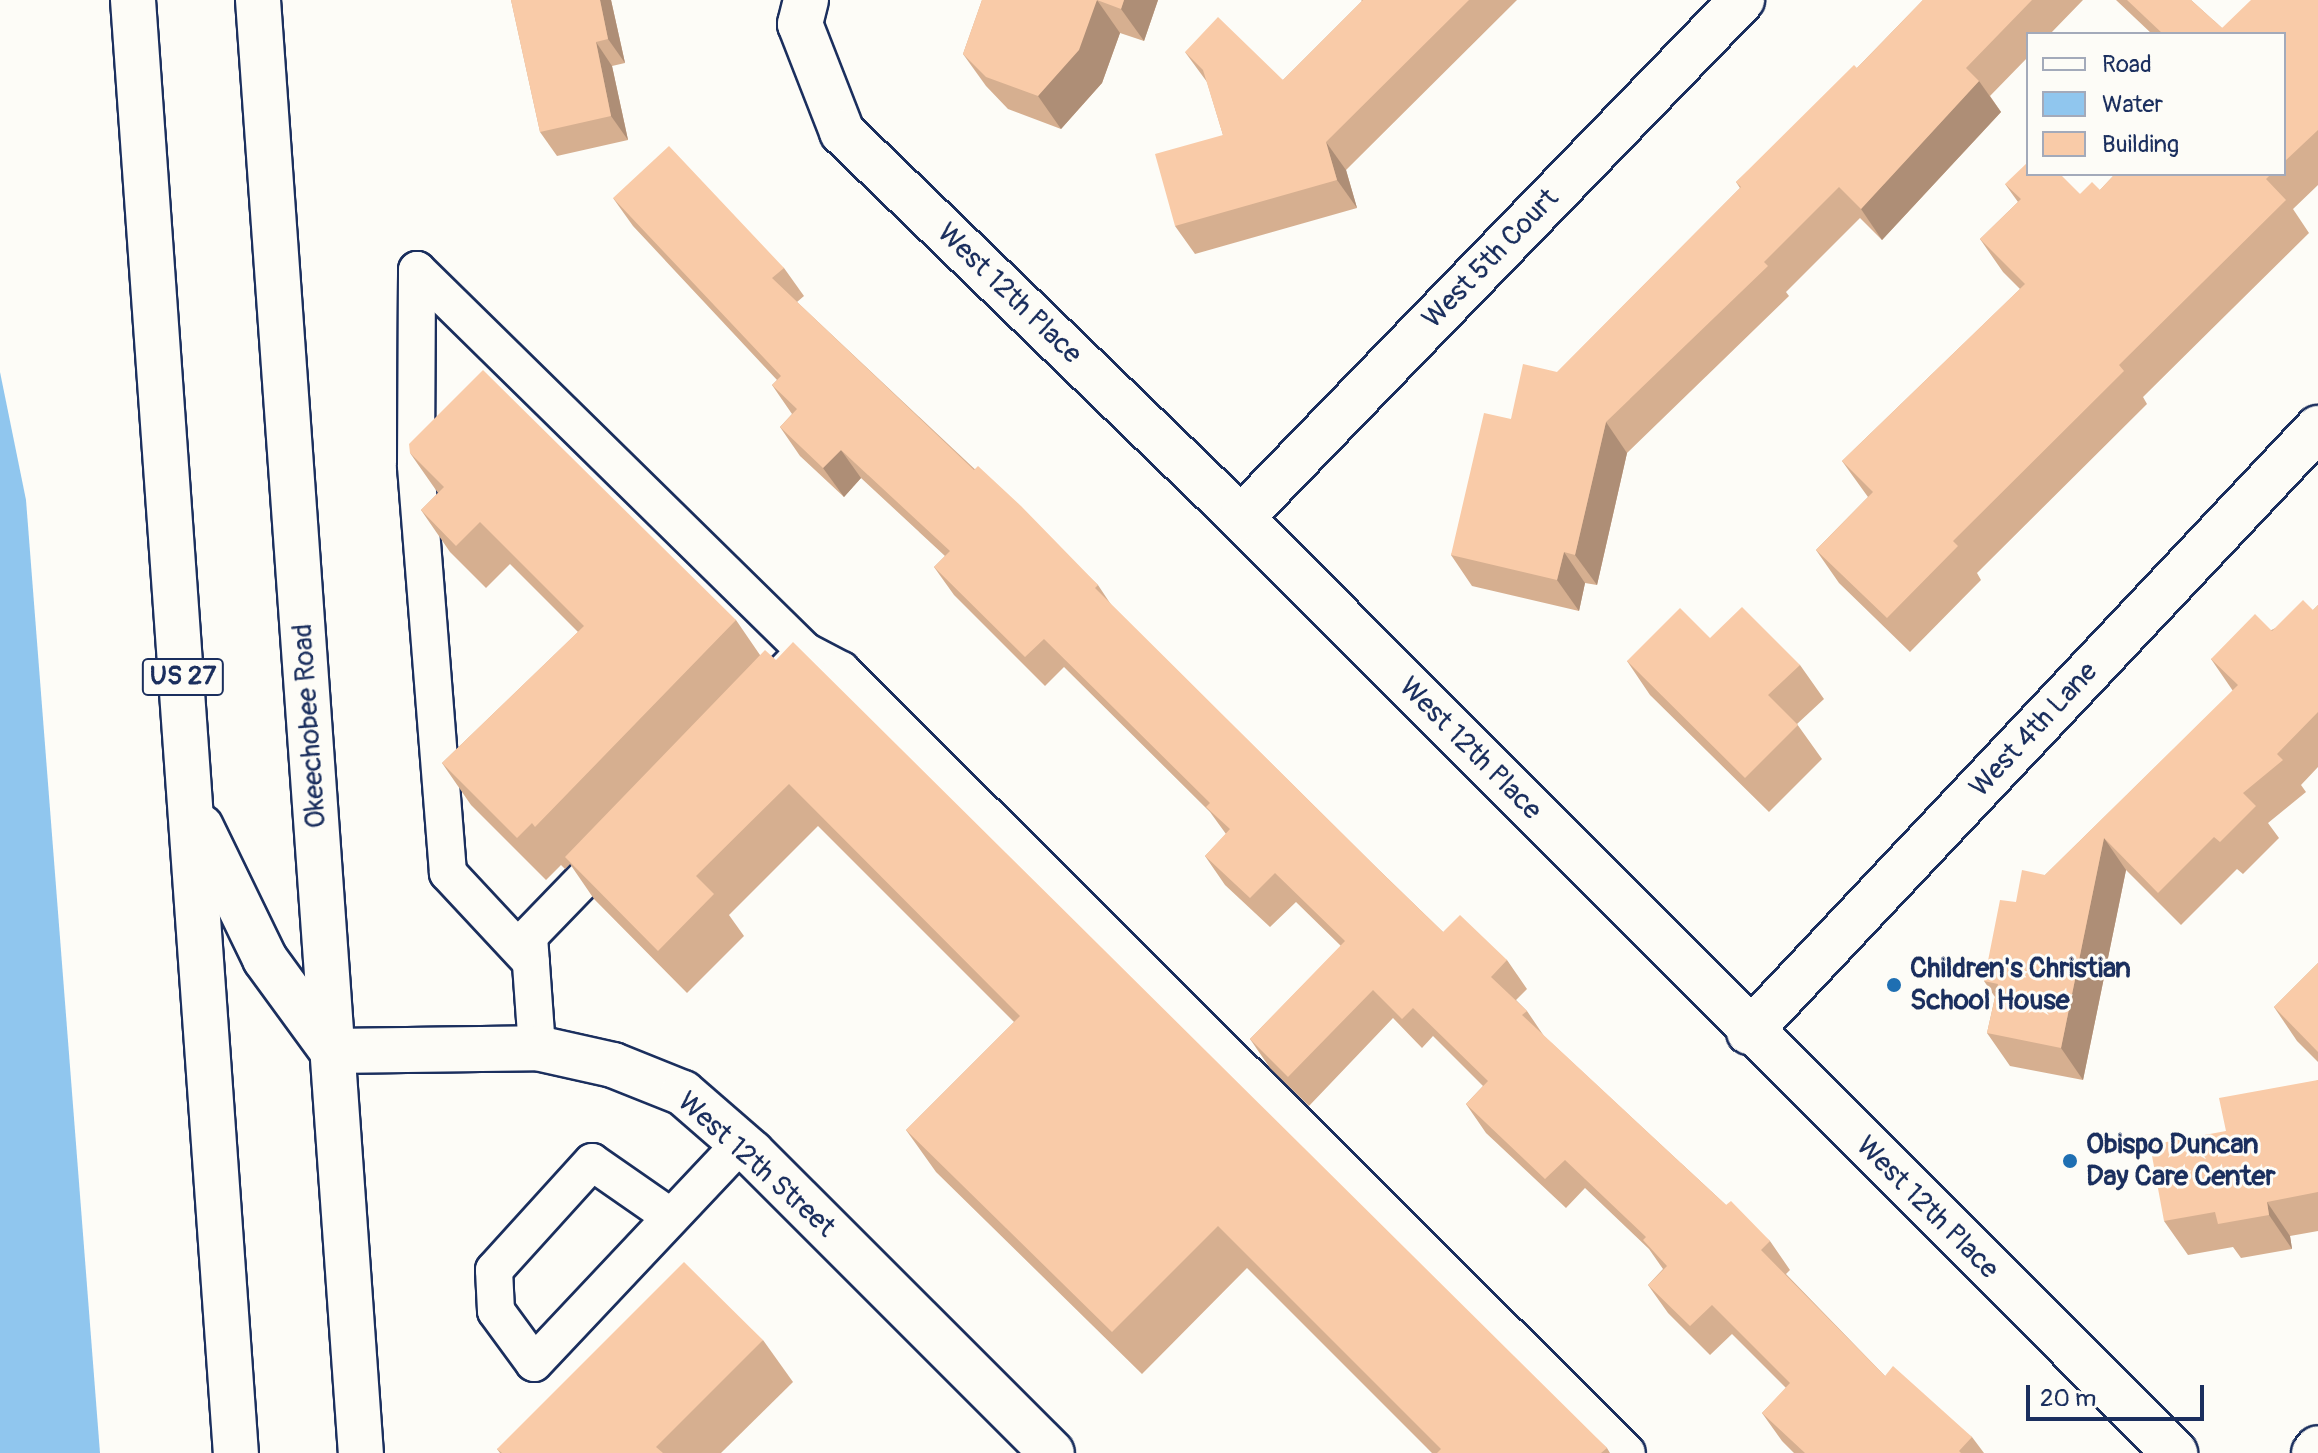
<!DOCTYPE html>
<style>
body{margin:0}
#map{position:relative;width:2318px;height:1453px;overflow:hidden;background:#fdfcf7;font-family:Pangolin,sans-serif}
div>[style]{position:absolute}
.water>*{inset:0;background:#90c6ee}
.roads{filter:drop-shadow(2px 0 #1b2f5e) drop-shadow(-2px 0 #1b2f5e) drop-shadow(0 2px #1b2f5e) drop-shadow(0 -2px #1b2f5e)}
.lane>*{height:36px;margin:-18px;padding:0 18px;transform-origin:18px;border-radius:18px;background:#fdfcf7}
.street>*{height:44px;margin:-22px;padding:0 22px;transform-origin:22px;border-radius:22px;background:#fdfcf7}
.highway>*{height:44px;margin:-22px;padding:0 22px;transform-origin:22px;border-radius:22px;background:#fdfcf7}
.wall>*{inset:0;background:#d6af90}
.shaded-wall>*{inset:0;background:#ae8e76}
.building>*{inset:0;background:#f9cba8}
.dots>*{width:22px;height:22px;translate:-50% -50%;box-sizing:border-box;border:4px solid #fdfcf7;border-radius:50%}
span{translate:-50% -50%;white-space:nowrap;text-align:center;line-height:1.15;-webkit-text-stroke:6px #fdfcf7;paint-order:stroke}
.shield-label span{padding:2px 6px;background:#fdfcf7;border:2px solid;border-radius:6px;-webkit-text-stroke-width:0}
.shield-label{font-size:26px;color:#1b2f5e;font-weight:700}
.street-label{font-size:28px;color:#1b2f5e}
.poi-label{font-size:28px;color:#1b2f5e;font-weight:700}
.left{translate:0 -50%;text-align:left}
.legend{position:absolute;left:2026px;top:32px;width:260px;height:144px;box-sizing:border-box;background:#fdfcf7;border:2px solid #a3aaba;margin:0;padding:10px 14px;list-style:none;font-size:24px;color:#1b2f5e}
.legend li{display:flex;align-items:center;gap:16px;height:40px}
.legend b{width:40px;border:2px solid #a3aaba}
.scale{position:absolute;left:2026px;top:1385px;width:178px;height:36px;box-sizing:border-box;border:4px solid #1b2f5e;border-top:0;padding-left:10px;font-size:24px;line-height:28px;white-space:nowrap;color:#1b2f5e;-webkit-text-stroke:6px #fdfcf7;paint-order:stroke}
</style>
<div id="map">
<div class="water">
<i style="clip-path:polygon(0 372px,26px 500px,100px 1453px,0 1453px)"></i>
</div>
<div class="roads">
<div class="lane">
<i style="left:805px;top:651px;width:41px;rotate:27.8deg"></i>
<i style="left:841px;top:670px;width:1109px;rotate:44.89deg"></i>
<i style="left:531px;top:962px;width:122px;rotate:-133deg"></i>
<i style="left:448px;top:873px;width:409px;rotate:-94.5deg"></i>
<i style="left:416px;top:465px;width:195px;rotate:-89.7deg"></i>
<i style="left:417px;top:270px;width:544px;rotate:44.48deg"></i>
<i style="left:805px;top:651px;width:52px;rotate:134.2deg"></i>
<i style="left:537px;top:1048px;width:112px;rotate:-94.1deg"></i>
<i style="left:529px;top:936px;width:127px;rotate:-46deg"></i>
<i style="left:671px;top:1217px;width:96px;rotate:-145.2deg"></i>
<i style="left:592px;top:1162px;width:146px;rotate:132.2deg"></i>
<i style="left:494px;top:1270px;width:41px;rotate:87.2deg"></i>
<i style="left:496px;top:1311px;width:64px;rotate:53.8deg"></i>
<i style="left:534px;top:1363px;width:302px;rotate:-46.7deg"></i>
</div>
<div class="street">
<i style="left:806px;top:0;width:25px;rotate:104deg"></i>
<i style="left:800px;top:24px;width:116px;rotate:68.7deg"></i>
<i style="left:842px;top:132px;width:555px;rotate:44.05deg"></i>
<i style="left:1241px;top:518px;width:1322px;rotate:45.03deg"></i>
<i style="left:1241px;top:518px;width:721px;rotate:-45.96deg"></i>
<i style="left:1749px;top:1032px;width:830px;rotate:-46.71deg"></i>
<i style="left:332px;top:1051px;width:205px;rotate:-0.8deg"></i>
<i style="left:537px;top:1048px;width:78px;rotate:12.6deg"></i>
<i style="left:613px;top:1065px;width:75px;rotate:21.8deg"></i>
<i style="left:683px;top:1093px;width:91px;rotate:41deg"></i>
<i style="left:752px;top:1153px;width:424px;rotate:45deg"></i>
<i style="left:2314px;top:1453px;width:6px;rotate:-51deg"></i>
</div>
<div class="highway">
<i style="left:133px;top:0;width:1457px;rotate:85.95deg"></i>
<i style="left:258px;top:0;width:1457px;rotate:85.95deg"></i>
<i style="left:201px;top:827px;width:147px;rotate:64.1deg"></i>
<i style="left:265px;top:959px;width:114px;rotate:53.9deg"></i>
</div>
</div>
<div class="wall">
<i style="clip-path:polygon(511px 0,611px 0,625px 63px,612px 66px,628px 140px,557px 156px,540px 132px)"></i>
<i style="clip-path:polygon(982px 0,1158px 0,1144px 41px,1120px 33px,1102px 83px,1061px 129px,1008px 109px,986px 86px,963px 54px)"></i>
<i style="clip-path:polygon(1361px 0,1517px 0,1346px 170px,1357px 208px,1195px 254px,1175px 226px,1223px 135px,1207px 82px,1185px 52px,1283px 80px,1362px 1px)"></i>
<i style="clip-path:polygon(1923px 0,2083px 0,2050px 34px,2028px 34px,2028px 57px,1990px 96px,2001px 112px,1882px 240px,1860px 218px,1786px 292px,1789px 296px,1627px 453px,1597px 585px,1585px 583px,1579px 611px,1472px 586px,1451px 555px,1511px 419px,1740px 188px,1736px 182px,1857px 68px)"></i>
<i style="clip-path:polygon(2116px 0,2191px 0,2222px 28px,2318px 0,2318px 185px,2293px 209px,2309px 233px,2143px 397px,2147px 404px,1977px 573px,1981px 580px,1910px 652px,1839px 583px,1816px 550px,1868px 497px,1842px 461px,2020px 289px,2003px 272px,1980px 239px,2018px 202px,2005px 184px,2080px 194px,2100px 190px,2115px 174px,2284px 174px,2284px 34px,2152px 34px)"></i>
<i style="clip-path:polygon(613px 198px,784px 268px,804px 296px,797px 302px,1098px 585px,1112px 606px,1379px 870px,1443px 932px,1507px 960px,1527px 989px,1516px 1000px,1527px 1011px,1544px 1036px,1726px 1205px,1770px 1241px,1790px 1270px,1786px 1274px,1885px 1376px,1972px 1437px,1984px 1453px,1794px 1453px,1782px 1441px,1762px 1413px,1786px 1388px,1732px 1334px,1710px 1355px,1668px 1313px,1648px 1285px,1663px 1269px,1649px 1249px,1585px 1188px,1566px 1208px,1486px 1133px,1466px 1104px,1483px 1086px,1433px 1036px,1422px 1048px,1393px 1018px,1309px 1106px,1270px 1068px,1250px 1039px,1341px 946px,1296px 902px,1270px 927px,1225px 885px,1205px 856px,1226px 834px,1210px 812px,1064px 667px,1045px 686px,954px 595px,934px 567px,945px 556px,861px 478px,844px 497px,800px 456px,780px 427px,792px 414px,772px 385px,777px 380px,633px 226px)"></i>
<i style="clip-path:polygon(410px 453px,736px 620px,760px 655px,1607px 1448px,1610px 1453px,1432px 1453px,1247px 1268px,1142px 1374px,936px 1172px,906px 1130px,1014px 1022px,818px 826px,729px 915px,744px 936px,687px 993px,594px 899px,570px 864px,565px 869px,561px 865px,546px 880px,471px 805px,442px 763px,578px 632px,510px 564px,486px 588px,450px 552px,421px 510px,438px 493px)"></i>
<i style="clip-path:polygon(2318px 605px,2318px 767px,2301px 785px,2306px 792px,2268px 823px,2279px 838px,2243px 874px,2237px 869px,2181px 925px,2126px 870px,2083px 1080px,2010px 1066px,1987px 1033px,1995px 997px,1984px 981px,2016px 902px,2045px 875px,2233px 691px,2211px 659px,2313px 610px)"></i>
<i style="clip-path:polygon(1710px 638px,1800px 665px,1824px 699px,1797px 724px,1822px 759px,1769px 812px,1650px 695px,1627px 661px)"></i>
<i style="clip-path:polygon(2318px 963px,2318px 1062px,2297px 1041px,2274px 1007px)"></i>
<i style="clip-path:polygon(2318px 1080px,2318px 1231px,2290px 1236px,2292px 1249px,2241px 1258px,2233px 1247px,2188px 1255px,2164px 1221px,2226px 1131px)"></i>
<i style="clip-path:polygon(763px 1340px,793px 1382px,721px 1453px,500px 1453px,497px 1449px)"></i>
</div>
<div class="shaded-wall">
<i style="clip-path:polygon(600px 0,611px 0,625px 63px,608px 39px)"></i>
<i style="clip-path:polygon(1097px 0,1120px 33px,1102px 83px,1061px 129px,1038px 96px)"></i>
<i style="clip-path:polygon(1124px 0,1158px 0,1144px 41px,1121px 9px)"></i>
<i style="clip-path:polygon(596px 42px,612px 66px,628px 140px,611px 116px)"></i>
<i style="clip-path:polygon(1979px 81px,2001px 112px,1882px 240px,1861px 209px)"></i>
<i style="clip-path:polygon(1326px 142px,1346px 170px,1357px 208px,1337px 180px)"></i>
<i style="clip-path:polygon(1606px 422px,1627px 453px,1597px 585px,1575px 555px)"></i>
<i style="clip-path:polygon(841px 450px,861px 478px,844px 497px,823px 468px)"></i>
<i style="clip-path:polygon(1564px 552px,1585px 583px,1579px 611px,1557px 580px)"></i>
<i style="clip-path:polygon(2104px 838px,2126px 870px,2083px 1080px,2061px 1048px)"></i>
<i style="clip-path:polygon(2267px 1202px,2290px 1236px,2292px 1249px,2269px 1215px)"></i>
</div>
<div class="building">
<i style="clip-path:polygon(511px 0,600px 0,608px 39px,596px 42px,611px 116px,540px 132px)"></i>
<i style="clip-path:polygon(982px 0,1124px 0,1121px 9px,1097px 0,1079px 50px,1038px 96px,986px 77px,963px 54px)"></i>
<i style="clip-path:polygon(1363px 0,1469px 0,1326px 142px,1337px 180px,1175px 226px,1155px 154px,1223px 135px,1203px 70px,1185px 52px,1218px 17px,1283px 80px)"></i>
<i style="clip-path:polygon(1923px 0,2032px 0,1966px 68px,1979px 81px,1861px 209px,1839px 187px,1764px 262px,1768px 266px,1606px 422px,1575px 555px,1564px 552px,1557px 580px,1451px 555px,1484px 413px,1511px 419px,1523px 364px,1557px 372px,1741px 187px,1736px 182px,1854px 65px,1857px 68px)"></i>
<i style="clip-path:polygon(2127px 0,2191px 0,2222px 28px,2251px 0,2318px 0,2318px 130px,2284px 162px,2284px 34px,2163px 34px)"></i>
<i style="clip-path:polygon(669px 146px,784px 268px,772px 278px,974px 470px,978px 466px,1021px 506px,1098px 585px,1095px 588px,1379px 870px,1443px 932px,1460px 915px,1507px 960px,1491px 977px,1527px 1011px,1522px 1015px,1726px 1205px,1731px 1201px,1770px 1241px,1761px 1250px,1885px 1376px,1893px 1366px,1972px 1437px,1959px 1451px,1961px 1453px,1805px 1453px,1762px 1413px,1790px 1383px,1712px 1305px,1690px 1326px,1648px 1285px,1667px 1266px,1643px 1240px,1646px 1237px,1565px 1160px,1545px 1179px,1466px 1104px,1488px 1081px,1413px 1008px,1402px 1019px,1373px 990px,1288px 1077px,1250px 1039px,1345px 941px,1275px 873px,1250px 898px,1205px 856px,1230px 829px,1206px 807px,1210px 803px,1044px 639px,1025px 657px,934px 567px,950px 551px,841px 450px,823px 468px,780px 427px,797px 409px,772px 385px,781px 376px,613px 198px)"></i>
<i style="clip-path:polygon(2028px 162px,2028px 174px,2060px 174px,2080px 194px,2092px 182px,2100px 190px,2115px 174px,2271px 174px,2266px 179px,2286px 200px,2119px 365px,2124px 371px,1953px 541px,1958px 546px,1887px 618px,1816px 550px,1873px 492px,1842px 461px,2025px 284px,1980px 239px,2021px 199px,2005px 184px)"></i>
<i style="clip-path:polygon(483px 370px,736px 620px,535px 827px,532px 823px,517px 838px,442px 763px,584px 626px,480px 522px,456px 546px,421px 510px,444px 487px,410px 453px,409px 444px)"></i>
<i style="clip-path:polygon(2303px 600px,2313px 610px,2318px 605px,2318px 712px,2277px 754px,2283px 760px,2243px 793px,2256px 806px,2220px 842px,2214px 837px,2158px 893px,2104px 838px,2061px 1048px,1987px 1033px,1998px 984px,1984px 981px,2000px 900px,2016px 902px,2022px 870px,2045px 875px,2238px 685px,2211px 659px,2255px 614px,2272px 631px)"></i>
<i style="clip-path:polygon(1742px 607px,1800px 665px,1768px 695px,1798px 725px,1745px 778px,1627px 661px,1680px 608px,1710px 638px)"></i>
<i style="clip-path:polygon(793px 642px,1607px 1448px,1601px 1453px,1437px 1453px,1441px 1449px,1218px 1226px,1112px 1332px,906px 1130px,1020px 1016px,789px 784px,696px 876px,714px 894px,658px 951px,565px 857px,765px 650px,776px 660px)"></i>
<i style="clip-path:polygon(2318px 963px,2318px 1052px,2274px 1007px)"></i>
<i style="clip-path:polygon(2318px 1080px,2318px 1192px,2267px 1202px,2269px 1215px,2218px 1224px,2215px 1212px,2164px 1221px,2150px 1145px,2226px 1131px,2219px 1098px)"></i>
<i style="clip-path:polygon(684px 1262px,763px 1340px,656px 1447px,663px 1453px,502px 1453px,497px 1449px)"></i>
</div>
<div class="dots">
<i style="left:1894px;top:985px;background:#1f6fb2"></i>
<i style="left:2070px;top:1161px;background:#1f6fb2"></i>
</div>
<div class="shield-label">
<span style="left:183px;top:677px">US 27</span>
</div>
<div class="street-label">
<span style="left:1491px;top:259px;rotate:-46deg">West 5th Court</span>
<span style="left:1009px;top:294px;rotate:44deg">West 12th Place</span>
<span style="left:310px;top:726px;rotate:-94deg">Okeechobee Road</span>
<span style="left:2034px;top:730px;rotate:-47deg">West 4th Lane</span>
<span style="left:1470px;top:749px;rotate:45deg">West 12th Place</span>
<span style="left:756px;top:1165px;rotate:42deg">West 12th Street</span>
<span style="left:1927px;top:1208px;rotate:45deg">West 12th Place</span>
</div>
<div class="poi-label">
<span class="left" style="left:1910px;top:985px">Children's Christian<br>School House</span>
<span class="left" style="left:2086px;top:1161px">Obispo Duncan<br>Day Care Center</span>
</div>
<ul class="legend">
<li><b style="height:10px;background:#fdfcf7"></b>Road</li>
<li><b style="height:22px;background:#90c6ee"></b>Water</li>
<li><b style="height:22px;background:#f9cba8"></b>Building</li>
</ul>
<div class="scale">20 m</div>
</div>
